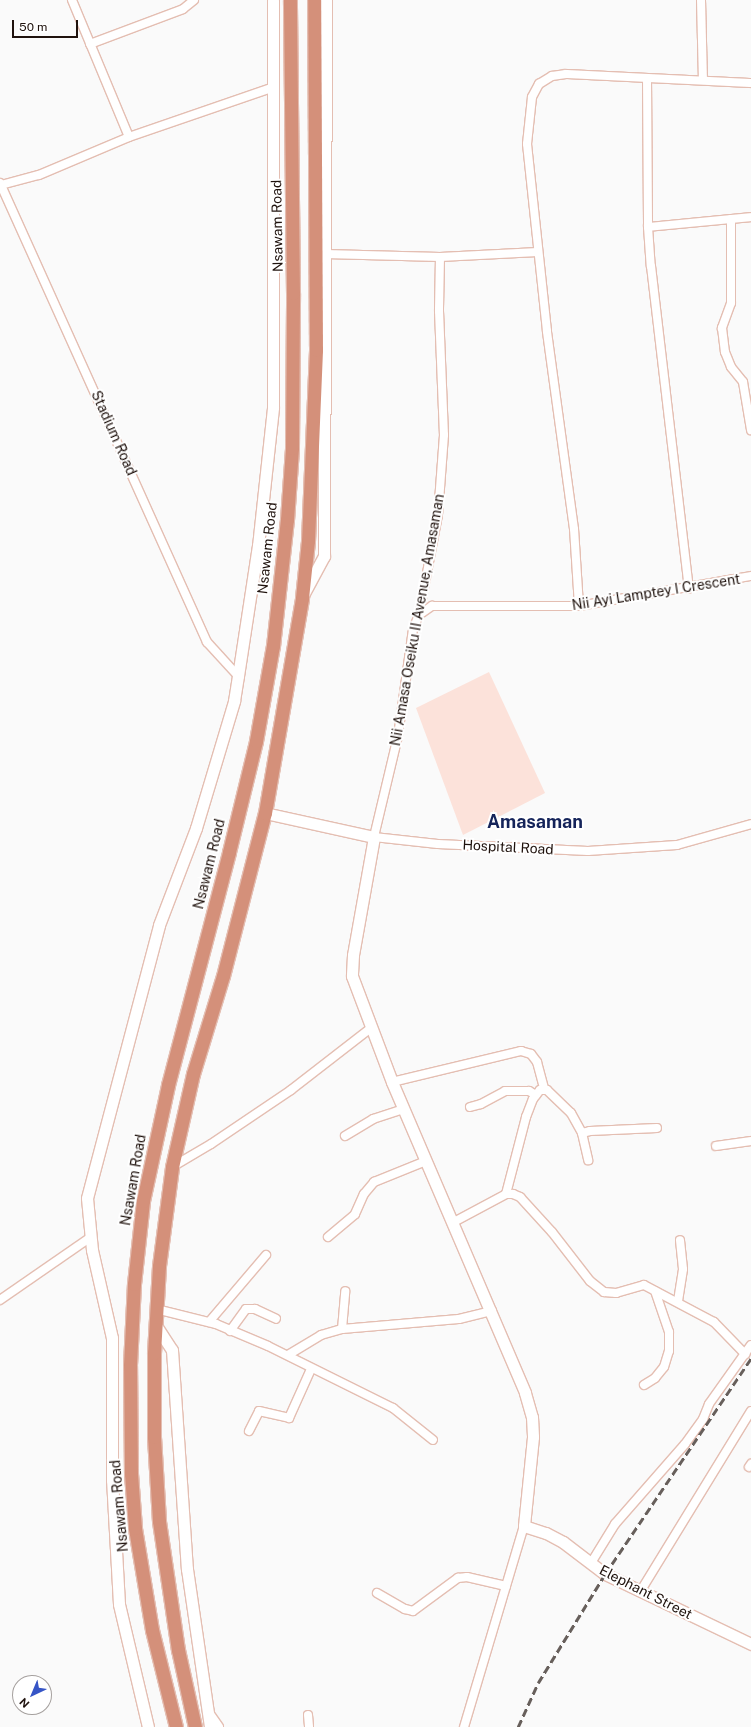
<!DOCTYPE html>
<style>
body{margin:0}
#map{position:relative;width:751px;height:1727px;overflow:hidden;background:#fafafa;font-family:"Public Sans",sans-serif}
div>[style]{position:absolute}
.green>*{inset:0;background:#fce2da}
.roads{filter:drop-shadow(1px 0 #e4beb2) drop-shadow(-1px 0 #e4beb2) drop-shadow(0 1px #e4beb2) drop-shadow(0 -1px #e4beb2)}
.minor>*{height:8px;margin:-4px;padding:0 4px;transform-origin:4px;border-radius:4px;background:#fff}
.secondary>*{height:11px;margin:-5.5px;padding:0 5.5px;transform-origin:5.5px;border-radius:5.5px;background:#fff}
.trunk>*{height:13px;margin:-6.5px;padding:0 6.5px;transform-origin:6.5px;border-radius:6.5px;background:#d4907a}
.rail>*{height:2.5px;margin-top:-1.25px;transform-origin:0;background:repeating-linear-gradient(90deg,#675f5b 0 8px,transparent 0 12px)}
span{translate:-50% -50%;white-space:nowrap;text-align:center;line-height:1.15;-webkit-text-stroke:4px #fff;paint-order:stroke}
.street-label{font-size:14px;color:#1f120d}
.district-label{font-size:18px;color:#15245a;font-weight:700}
.north{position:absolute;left:12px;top:1675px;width:40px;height:40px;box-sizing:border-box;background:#fff;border:1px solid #a5a09e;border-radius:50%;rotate:224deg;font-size:11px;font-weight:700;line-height:16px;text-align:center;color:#1f120d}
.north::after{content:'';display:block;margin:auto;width:14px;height:18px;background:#3655c6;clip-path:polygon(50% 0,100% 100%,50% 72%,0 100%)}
.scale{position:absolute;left:12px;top:20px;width:66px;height:18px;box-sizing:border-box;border:2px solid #1f120d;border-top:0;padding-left:5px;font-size:12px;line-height:14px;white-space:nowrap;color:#1f120d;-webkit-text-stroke:3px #fff;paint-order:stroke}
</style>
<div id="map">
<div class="green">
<i style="clip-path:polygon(489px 672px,545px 793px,463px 835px,416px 708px)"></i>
</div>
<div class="roads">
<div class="minor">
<i style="left:72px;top:0;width:148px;rotate:67.4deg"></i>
<i style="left:701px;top:0;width:80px;rotate:88.6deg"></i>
<i style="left:90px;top:44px;width:99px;rotate:-20.6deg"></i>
<i style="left:183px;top:9px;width:14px;rotate:-39deg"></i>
<i style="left:647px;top:78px;width:149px;rotate:89.6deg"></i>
<i style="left:648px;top:227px;width:39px;rotate:86deg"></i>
<i style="left:651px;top:266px;width:325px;rotate:83.3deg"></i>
<i style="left:0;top:183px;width:504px;rotate:65.73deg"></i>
<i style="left:207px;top:642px;width:46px;rotate:47.6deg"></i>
<i style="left:1px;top:185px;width:39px;rotate:-15deg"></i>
<i style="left:39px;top:175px;width:98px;rotate:-22.9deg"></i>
<i style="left:129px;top:137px;width:153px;rotate:-19deg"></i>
<i style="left:731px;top:219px;width:84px;rotate:90deg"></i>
<i style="left:731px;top:303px;width:27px;rotate:110deg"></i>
<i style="left:722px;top:328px;width:24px;rotate:83deg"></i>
<i style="left:725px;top:352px;width:16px;rotate:68deg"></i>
<i style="left:731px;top:367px;width:19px;rotate:51deg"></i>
<i style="left:743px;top:382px;width:49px;rotate:80.5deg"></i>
<i style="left:648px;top:227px;width:103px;rotate:-5.5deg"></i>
<i style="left:325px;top:254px;width:115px;rotate:1.5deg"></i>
<i style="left:440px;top:257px;width:98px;rotate:-2.9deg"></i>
<i style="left:440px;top:257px;width:54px;rotate:91.1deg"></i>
<i style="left:439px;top:311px;width:124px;rotate:87.7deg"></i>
<i style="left:444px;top:435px;width:80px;rotate:94.3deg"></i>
<i style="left:438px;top:515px;width:102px;rotate:100.8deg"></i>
<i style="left:419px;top:615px;width:15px;rotate:113deg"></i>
<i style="left:413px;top:629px;width:108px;rotate:98deg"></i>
<i style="left:398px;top:736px;width:104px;rotate:103.4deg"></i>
<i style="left:374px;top:837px;width:64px;rotate:6.2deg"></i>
<i style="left:438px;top:844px;width:150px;rotate:2.7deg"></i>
<i style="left:588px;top:851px;width:89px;rotate:-3.9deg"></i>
<i style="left:677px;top:845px;width:77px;rotate:-15.8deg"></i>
<i style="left:579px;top:606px;width:77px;rotate:-93.7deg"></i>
<i style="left:574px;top:529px;width:200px;rotate:-97.8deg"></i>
<i style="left:547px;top:331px;width:188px;rotate:-96.1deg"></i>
<i style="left:527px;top:144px;width:47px;rotate:-83.9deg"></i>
<i style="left:532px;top:97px;width:15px;rotate:-62deg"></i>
<i style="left:539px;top:84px;width:15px;rotate:-32deg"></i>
<i style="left:552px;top:76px;width:14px;rotate:-8deg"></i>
<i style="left:566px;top:74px;width:185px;rotate:2.8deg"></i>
<i style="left:419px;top:615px;width:16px;rotate:-35deg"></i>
<i style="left:432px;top:606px;width:147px"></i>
<i style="left:579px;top:606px;width:175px;rotate:-9.9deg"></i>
<i style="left:392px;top:1082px;width:133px;rotate:-13.5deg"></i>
<i style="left:521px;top:1051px;width:10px;rotate:17deg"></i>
<i style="left:531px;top:1054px;width:10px;rotate:53deg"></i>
<i style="left:537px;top:1062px;width:28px;rotate:75deg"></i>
<i style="left:470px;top:1107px;width:11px;rotate:-15deg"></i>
<i style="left:481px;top:1104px;width:27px;rotate:-28deg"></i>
<i style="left:505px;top:1091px;width:24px"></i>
<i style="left:529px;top:1091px;width:8px;rotate:30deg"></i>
<i style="left:582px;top:1133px;width:8px;rotate:-14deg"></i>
<i style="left:590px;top:1131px;width:67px;rotate:-2.6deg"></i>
<i style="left:345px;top:1136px;width:33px;rotate:-31deg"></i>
<i style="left:373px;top:1119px;width:33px;rotate:-18deg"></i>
<i style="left:716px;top:1146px;width:35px;rotate:-8deg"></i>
<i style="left:172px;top:1167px;width:45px;rotate:-30.5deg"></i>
<i style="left:211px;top:1144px;width:97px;rotate:-34deg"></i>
<i style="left:291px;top:1090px;width:101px;rotate:-37.8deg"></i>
<i style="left:506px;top:1194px;width:80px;rotate:-75.4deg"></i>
<i style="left:526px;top:1117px;width:19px;rotate:-69deg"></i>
<i style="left:533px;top:1099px;width:11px;rotate:-52deg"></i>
<i style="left:540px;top:1090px;width:7px"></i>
<i style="left:547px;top:1090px;width:33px;rotate:44deg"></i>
<i style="left:571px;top:1113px;width:23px;rotate:61deg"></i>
<i style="left:582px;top:1133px;width:28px;rotate:77deg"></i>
<i style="left:452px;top:1223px;width:61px;rotate:-28.2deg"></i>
<i style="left:506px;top:1194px;width:7px"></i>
<i style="left:513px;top:1194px;width:8px;rotate:23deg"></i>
<i style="left:520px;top:1197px;width:47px;rotate:47.6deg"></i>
<i style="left:552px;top:1232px;width:62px;rotate:52.2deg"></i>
<i style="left:590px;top:1281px;width:18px;rotate:38deg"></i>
<i style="left:604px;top:1292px;width:12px;rotate:5deg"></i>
<i style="left:616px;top:1293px;width:29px;rotate:-16deg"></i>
<i style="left:644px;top:1285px;width:79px;rotate:27.9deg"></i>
<i style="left:714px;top:1322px;width:45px;rotate:45.9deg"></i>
<i style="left:328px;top:1237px;width:35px;rotate:-40deg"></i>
<i style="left:355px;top:1214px;width:22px;rotate:-66deg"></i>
<i style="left:364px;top:1194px;width:16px;rotate:-50deg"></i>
<i style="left:374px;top:1182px;width:56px;rotate:-22deg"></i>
<i style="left:0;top:1300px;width:111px;rotate:-34.7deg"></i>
<i style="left:678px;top:1301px;width:32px;rotate:-81deg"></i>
<i style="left:683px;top:1269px;width:29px;rotate:-96deg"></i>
<i style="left:156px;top:1309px;width:62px;rotate:14deg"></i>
<i style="left:216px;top:1324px;width:56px;rotate:22.9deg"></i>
<i style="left:268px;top:1346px;width:140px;rotate:26.4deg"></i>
<i style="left:393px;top:1408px;width:51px;rotate:38.7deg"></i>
<i style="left:209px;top:1322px;width:88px;rotate:-49.6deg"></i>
<i style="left:342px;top:1329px;width:38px;rotate:-85deg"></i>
<i style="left:230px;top:1331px;width:27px;rotate:-54deg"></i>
<i style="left:246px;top:1309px;width:9px"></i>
<i style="left:255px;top:1309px;width:23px;rotate:25deg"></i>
<i style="left:288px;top:1355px;width:39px;rotate:-31deg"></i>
<i style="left:321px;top:1335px;width:22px;rotate:-16deg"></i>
<i style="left:342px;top:1329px;width:117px;rotate:-4.9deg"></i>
<i style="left:459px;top:1319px;width:34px;rotate:-14deg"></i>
<i style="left:644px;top:1385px;width:13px;rotate:-32deg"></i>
<i style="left:655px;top:1378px;width:14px;rotate:-51deg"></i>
<i style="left:664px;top:1367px;width:17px;rotate:-73deg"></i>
<i style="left:669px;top:1351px;width:19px;rotate:-90deg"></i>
<i style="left:669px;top:1332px;width:43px;rotate:-108.9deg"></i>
<i style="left:249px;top:1431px;width:22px;rotate:-63deg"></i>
<i style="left:259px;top:1411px;width:31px;rotate:13deg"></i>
<i style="left:289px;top:1418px;width:54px;rotate:-65.8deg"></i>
<i style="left:749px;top:1467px;width:4px;rotate:-56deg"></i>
<i style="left:591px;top:1563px;width:46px;rotate:-58.4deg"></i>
<i style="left:615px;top:1524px;width:106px;rotate:-48.8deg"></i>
<i style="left:685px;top:1444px;width:31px;rotate:-54deg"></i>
<i style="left:703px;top:1419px;width:16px;rotate:-68deg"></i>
<i style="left:709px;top:1404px;width:72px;rotate:-54.6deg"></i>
<i style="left:640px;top:1592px;width:212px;rotate:-58.5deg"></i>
<i style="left:377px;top:1593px;width:32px;rotate:30deg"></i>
<i style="left:405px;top:1609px;width:8px;rotate:14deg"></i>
<i style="left:413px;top:1611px;width:56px;rotate:-36.3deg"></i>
<i style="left:458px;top:1578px;width:9px;rotate:-6deg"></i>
<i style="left:467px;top:1577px;width:40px;rotate:13deg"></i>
<i style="left:208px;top:1711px;width:19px;rotate:55deg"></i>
<i style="left:308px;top:1715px;width:12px;rotate:85deg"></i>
<i style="left:464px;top:1727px;width:210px;rotate:-73.4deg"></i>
</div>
<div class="secondary">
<i style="left:303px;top:595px;width:44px;rotate:-61.7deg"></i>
<i style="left:324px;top:556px;width:556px;rotate:-89.79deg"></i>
<i style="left:265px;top:813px;width:112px;rotate:12.4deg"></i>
<i style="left:374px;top:837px;width:120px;rotate:100.1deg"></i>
<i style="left:353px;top:955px;width:21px;rotate:93deg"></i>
<i style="left:352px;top:976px;width:113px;rotate:69.3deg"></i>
<i style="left:392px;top:1082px;width:338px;rotate:66.8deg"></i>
<i style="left:525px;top:1393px;width:25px;rotate:74deg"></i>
<i style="left:532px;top:1417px;width:20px;rotate:87deg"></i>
<i style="left:533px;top:1437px;width:89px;rotate:95.8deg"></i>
<i style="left:524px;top:1526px;width:23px;rotate:18deg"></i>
<i style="left:546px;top:1533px;width:19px;rotate:28deg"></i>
<i style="left:563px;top:1542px;width:53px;rotate:37.3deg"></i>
<i style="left:605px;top:1574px;width:162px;rotate:25.6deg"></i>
<i style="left:155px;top:1324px;width:31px;rotate:57deg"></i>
<i style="left:172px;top:1350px;width:220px;rotate:86.1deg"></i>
<i style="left:187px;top:1569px;width:160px;rotate:81.7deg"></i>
<i style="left:148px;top:1727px;width:126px;rotate:-103.3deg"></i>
<i style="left:119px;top:1604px;width:124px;rotate:-93.2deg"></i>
<i style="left:112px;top:1480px;width:142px;rotate:-90deg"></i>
<i style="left:112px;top:1338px;width:90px;rotate:-102.8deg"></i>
<i style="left:92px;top:1250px;width:52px;rotate:-95.5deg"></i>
<i style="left:87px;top:1198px;width:282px;rotate:-75.2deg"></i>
<i style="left:159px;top:925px;width:104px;rotate:-69.1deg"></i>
<i style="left:196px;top:828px;width:133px;rotate:-73.3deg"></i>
<i style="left:234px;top:701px;width:25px;rotate:-81deg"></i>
<i style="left:238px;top:676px;width:132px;rotate:-81.3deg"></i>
<i style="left:258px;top:546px;width:140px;rotate:-83.8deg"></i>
<i style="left:273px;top:407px;width:407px;rotate:-90deg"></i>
</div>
<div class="trunk">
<i style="left:176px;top:1727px;width:100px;rotate:-103.9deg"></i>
<i style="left:152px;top:1630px;width:103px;rotate:-99.5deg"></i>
<i style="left:135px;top:1528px;width:54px;rotate:-94.2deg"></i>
<i style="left:131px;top:1474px;width:109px;rotate:-90.5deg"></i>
<i style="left:130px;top:1365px;width:81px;rotate:-87.2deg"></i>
<i style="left:134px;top:1284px;width:83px;rotate:-83.8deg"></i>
<i style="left:143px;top:1201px;width:119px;rotate:-77.8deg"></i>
<i style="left:168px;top:1085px;width:241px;rotate:-75.3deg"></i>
<i style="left:229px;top:852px;width:114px;rotate:-76.3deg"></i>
<i style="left:256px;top:741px;width:97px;rotate:-79.9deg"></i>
<i style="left:273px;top:646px;width:127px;rotate:-83.7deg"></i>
<i style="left:287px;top:520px;width:72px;rotate:-86deg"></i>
<i style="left:292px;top:448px;width:155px;rotate:-89.6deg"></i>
<i style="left:293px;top:293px;width:293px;rotate:-90.6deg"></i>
<i style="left:195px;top:1727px;width:79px;rotate:-102.4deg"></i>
<i style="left:178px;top:1650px;width:130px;rotate:-98.4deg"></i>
<i style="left:159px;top:1521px;width:84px;rotate:-93.4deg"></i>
<i style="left:154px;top:1437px;width:84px;rotate:-90deg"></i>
<i style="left:154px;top:1353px;width:87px;rotate:-86.7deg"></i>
<i style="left:159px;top:1266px;width:100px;rotate:-82.5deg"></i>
<i style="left:172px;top:1167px;width:95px;rotate:-77.3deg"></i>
<i style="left:193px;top:1074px;width:102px;rotate:-73deg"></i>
<i style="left:223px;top:976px;width:168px;rotate:-75.6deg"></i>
<i style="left:265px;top:813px;width:218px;rotate:-80.2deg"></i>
<i style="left:302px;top:598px;width:57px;rotate:-84deg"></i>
<i style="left:308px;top:541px;width:191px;rotate:-87.6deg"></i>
<i style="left:316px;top:350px;width:350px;rotate:-90.3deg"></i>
</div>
</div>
<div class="rail">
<i style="left:518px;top:1727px;width:48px;rotate:-65.6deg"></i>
<i style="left:538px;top:1683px;width:128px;rotate:-58.4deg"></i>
<i style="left:605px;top:1574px;width:261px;rotate:-55.9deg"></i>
</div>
<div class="street-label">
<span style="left:277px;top:226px;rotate:-91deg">Nsawam Road</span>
<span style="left:114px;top:433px;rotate:66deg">Stadium Road</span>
<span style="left:267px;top:548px;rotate:-84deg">Nsawam Road</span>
<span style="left:656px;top:592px;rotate:-9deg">Nii Ayi Lamptey I Crescent</span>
<span style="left:417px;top:620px;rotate:-80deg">Nii Amasa Oseiku II Avenue, Amasaman</span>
<span style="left:508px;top:847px;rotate:3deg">Hospital Road</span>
<span style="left:209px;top:864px;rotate:-76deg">Nsawam Road</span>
<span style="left:133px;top:1180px;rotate:-80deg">Nsawam Road</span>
<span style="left:119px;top:1506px;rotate:-95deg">Nsawam Road</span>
<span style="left:646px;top:1592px;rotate:27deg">Elephant Street</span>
</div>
<div class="district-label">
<span style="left:535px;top:822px">Amasaman</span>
</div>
<div class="north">N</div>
<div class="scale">50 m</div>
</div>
